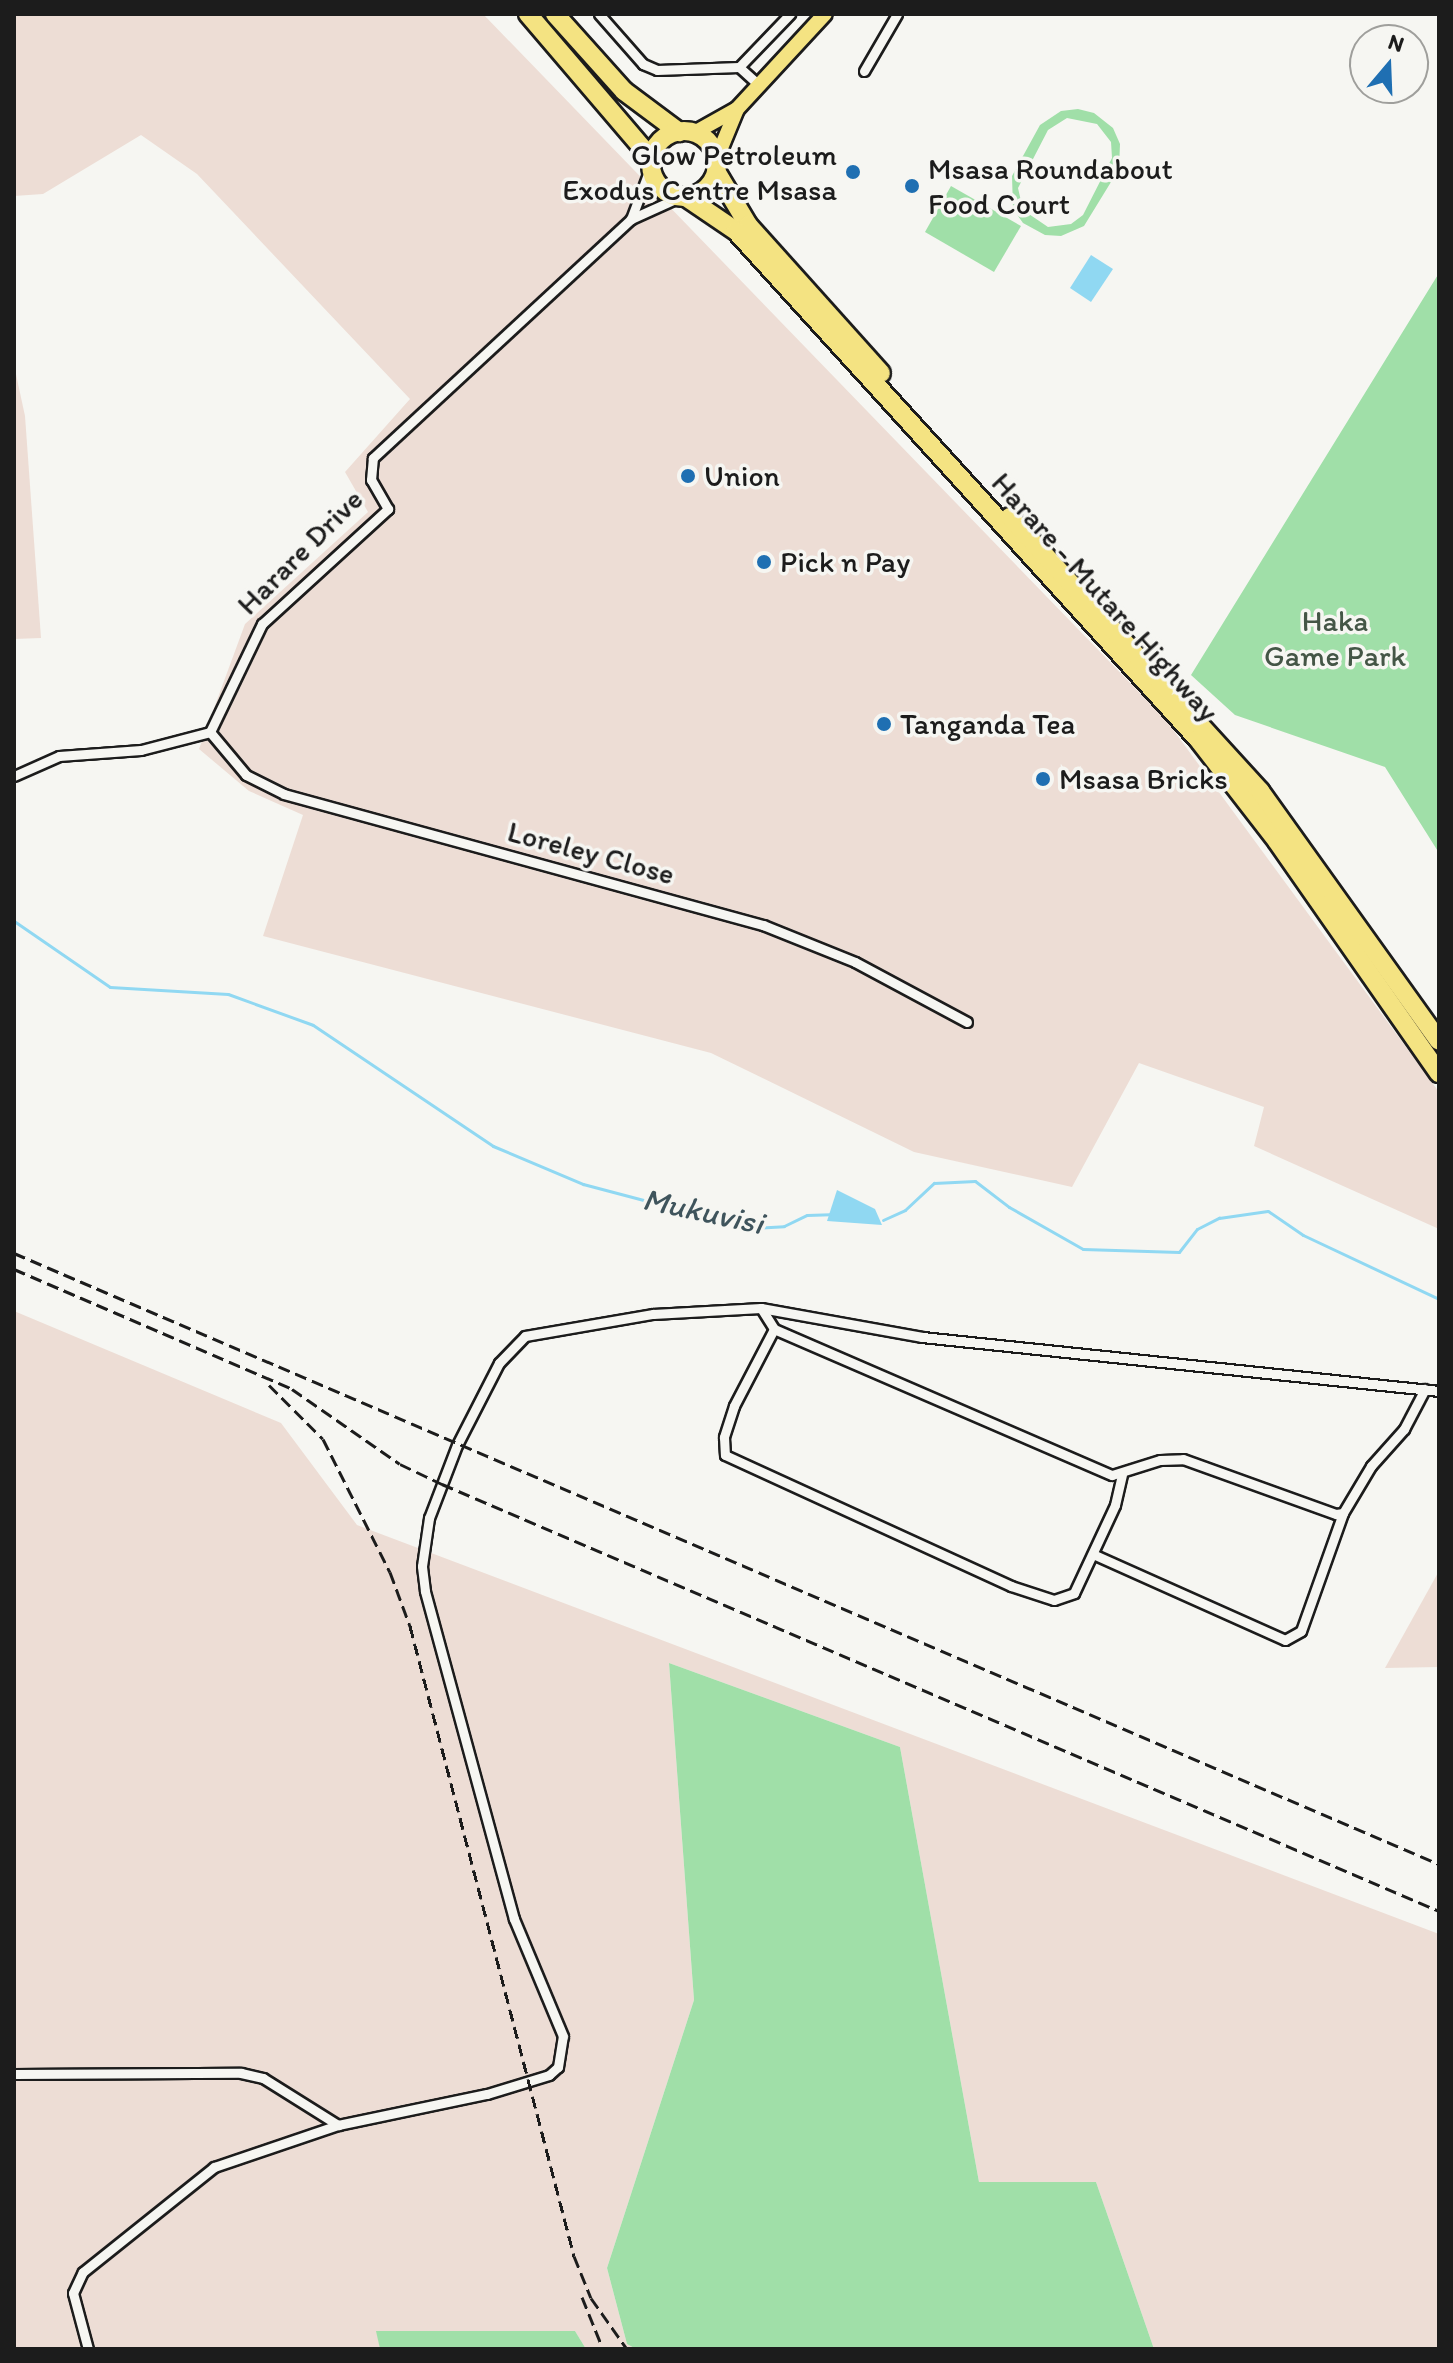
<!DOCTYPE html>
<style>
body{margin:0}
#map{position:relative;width:1453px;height:2363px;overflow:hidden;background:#f6f6f2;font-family:Itim,sans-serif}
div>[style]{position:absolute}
.built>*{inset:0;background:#edddd5}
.green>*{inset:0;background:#a0dfa8}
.water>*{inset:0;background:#90d8f2}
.stream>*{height:3px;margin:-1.5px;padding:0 1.5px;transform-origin:1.5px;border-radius:1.5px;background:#90d8f2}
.roads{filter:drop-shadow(2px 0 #1c1c1c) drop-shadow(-2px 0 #1c1c1c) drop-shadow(0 2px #1c1c1c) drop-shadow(0 -2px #1c1c1c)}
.street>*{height:9px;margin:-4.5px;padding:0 4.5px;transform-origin:4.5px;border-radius:4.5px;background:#f6f6f2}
.primary>*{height:14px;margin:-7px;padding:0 7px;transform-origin:7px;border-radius:7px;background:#f4e382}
.highway>*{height:18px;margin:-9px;padding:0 9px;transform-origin:9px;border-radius:9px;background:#f4e382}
.highway>.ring{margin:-9px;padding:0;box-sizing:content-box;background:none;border:18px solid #f4e382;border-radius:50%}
.rail>*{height:3px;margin-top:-1.5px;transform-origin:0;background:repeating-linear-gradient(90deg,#1c1c1c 0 12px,transparent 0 18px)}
.dots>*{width:22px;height:22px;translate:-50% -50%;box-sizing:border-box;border:4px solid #f6f6f2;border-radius:50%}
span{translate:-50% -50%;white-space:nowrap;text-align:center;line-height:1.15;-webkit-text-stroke:7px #f6f6f2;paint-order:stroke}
.poi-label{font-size:30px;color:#1c1c1c}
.right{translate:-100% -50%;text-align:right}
.left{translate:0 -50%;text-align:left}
.street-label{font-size:30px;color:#1c1c1c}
.park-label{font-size:30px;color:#445646}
.water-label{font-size:32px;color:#3f545c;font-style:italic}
.frame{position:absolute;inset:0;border:16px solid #1c1c1c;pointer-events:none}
.north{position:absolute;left:1349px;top:24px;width:80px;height:80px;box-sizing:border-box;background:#f6f6f2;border:2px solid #9f9f9c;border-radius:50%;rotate:19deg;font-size:22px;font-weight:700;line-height:32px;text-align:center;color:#1c1c1c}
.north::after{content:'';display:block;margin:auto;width:28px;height:36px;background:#1f6fb2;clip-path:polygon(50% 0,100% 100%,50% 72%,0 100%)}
</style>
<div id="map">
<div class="built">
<i style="clip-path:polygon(14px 14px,483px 14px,1166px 720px,1439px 1092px,1439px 1229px,1254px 1146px,1264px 1107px,1139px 1063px,1072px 1187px,914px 1152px,711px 1053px,263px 936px,303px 815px,249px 791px,199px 749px,245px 624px,368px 512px,345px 472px,410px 399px,197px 174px,141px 135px,43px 194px,14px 196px)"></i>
<i style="clip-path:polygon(14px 365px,25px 416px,41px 638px,14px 639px)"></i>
<i style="clip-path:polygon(14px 1311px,281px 1423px,357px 1525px,1439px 1934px,1439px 2349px,1154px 2349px,1096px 2182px,979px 2182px,900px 1747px,669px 1663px,694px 2000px,607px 2268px,627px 2344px,636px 2349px,586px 2349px,575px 2331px,377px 2331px,380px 2349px,14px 2349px)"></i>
<i style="clip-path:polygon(1439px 1571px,1439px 1667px,1385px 1668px)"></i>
</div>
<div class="green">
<i style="clip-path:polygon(evenodd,1078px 109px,1094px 113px,1113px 128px,1120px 144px,1119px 169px,1084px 226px,1061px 236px,1045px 235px,1023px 223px,1013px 209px,1012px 176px,1040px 125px,1061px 111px,1078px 109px,1067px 118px,1097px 124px,1111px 142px,1112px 158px,1083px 215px,1071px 224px,1048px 227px,1023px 210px,1018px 188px,1048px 130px,1067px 118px)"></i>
<i style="clip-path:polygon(951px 186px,1021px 226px,994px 272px,925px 232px)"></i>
<i style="clip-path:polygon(1439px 273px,1439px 853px,1385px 767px,1235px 715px,1191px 675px)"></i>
<i style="clip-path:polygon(669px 1663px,900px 1747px,979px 2182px,1096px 2182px,1154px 2349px,636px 2349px,627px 2344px,607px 2268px,694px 2000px)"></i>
<i style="clip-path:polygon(376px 2331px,575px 2331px,586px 2349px,380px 2349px)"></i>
</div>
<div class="water">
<i style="clip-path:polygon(1091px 255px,1113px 269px,1091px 302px,1070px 288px)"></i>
<i style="clip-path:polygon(837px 1190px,875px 1209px,882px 1225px,827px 1221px)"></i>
</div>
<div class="stream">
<i style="left:14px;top:921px;width:116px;rotate:34.5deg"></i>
<i style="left:110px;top:987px;width:118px;rotate:3.4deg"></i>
<i style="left:228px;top:994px;width:90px;rotate:20deg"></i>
<i style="left:313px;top:1025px;width:217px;rotate:33.9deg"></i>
<i style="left:493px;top:1146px;width:98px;rotate:22.9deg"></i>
<i style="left:583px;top:1184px;width:173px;rotate:14.8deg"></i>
<i style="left:750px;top:1228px;width:34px;rotate:-3deg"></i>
<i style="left:784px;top:1226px;width:25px;rotate:-26deg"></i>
<i style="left:807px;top:1215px;width:23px;rotate:-2deg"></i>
<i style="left:883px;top:1220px;width:24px;rotate:-24deg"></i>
<i style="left:905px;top:1210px;width:40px;rotate:-43deg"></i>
<i style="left:934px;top:1183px;width:41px;rotate:-2.8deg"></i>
<i style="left:975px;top:1181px;width:43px;rotate:37.4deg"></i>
<i style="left:1009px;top:1207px;width:85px;rotate:29.6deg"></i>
<i style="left:1083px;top:1249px;width:96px;rotate:1.8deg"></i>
<i style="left:1179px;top:1252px;width:29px;rotate:-52deg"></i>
<i style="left:1197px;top:1229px;width:25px;rotate:-27deg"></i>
<i style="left:1219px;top:1218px;width:49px;rotate:-8.1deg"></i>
<i style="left:1268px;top:1211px;width:42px;rotate:34.4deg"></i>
<i style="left:1303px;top:1235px;width:150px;rotate:25.2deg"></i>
</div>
<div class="roads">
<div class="street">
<i style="left:599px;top:14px;width:67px;rotate:48.7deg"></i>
<i style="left:643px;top:64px;width:15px;rotate:23deg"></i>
<i style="left:657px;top:70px;width:82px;rotate:-2.1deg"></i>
<i style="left:739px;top:67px;width:74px;rotate:-46.1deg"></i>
<i style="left:739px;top:67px;width:27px;rotate:42deg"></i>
<i style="left:864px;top:71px;width:66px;rotate:-59.9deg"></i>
<i style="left:631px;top:219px;width:57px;rotate:-69.3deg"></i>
<i style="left:210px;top:732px;width:56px;rotate:50.1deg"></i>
<i style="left:246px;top:775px;width:42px;rotate:26.6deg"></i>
<i style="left:284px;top:794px;width:497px;rotate:15.3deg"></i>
<i style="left:763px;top:925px;width:99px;rotate:21.9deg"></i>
<i style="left:855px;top:962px;width:127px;rotate:28.2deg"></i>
<i style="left:14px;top:776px;width:49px;rotate:-24deg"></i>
<i style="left:59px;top:756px;width:82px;rotate:-4.2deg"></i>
<i style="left:141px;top:750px;width:71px;rotate:-14.6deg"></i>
<i style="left:210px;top:732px;width:120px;rotate:-64.3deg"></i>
<i style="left:262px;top:624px;width:171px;rotate:-42.4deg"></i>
<i style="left:388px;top:509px;width:34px;rotate:-120deg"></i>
<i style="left:371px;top:480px;width:22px;rotate:-85deg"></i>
<i style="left:373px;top:458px;width:352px;rotate:-42.8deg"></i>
<i style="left:631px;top:219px;width:54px;rotate:-24.2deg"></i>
<i style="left:761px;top:1308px;width:25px;rotate:58deg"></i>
<i style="left:774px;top:1329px;width:368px;rotate:23.4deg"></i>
<i style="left:1112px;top:1475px;width:50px;rotate:-17.4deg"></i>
<i style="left:1160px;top:1460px;width:23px;rotate:-2deg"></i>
<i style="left:1183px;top:1459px;width:163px;rotate:19.8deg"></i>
<i style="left:1336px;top:1514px;width:7px;rotate:-8deg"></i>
<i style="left:1343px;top:1513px;width:55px;rotate:-59.2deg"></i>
<i style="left:1371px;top:1466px;width:50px;rotate:-48.3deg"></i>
<i style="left:1404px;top:1429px;width:45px;rotate:-62.3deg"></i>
<i style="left:774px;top:1329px;width:87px;rotate:117.5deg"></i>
<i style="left:734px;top:1406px;width:33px;rotate:108deg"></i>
<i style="left:724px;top:1437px;width:18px;rotate:87deg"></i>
<i style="left:725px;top:1455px;width:315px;rotate:24.6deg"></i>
<i style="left:1011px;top:1586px;width:45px;rotate:18deg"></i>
<i style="left:1054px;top:1600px;width:21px;rotate:-19deg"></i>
<i style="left:1074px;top:1593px;width:97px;rotate:-65deg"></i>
<i style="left:1115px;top:1505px;width:31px;rotate:-77deg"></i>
<i style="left:1095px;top:1555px;width:208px;rotate:24.1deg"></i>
<i style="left:1285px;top:1640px;width:18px;rotate:-29deg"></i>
<i style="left:1301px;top:1631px;width:125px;rotate:-70.4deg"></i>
<i style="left:14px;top:2074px;width:227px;rotate:-0.3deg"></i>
<i style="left:241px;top:2073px;width:23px;rotate:13deg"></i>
<i style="left:263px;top:2078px;width:89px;rotate:32.1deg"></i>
<i style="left:338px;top:2125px;width:152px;rotate:-11.8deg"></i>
<i style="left:487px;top:2094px;width:65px;rotate:-17deg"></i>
<i style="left:549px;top:2075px;width:12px;rotate:-42deg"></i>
<i style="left:558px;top:2067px;width:31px;rotate:-81deg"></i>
<i style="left:563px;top:2036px;width:127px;rotate:-112.7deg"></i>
<i style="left:514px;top:1919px;width:340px;rotate:-105.2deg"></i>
<i style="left:425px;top:1591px;width:25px;rotate:-97deg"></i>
<i style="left:422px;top:1566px;width:49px;rotate:-81.7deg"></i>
<i style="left:429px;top:1518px;width:78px;rotate:-69deg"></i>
<i style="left:457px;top:1445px;width:92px;rotate:-62.9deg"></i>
<i style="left:499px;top:1363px;width:37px;rotate:-46deg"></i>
<i style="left:525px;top:1336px;width:130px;rotate:-9.8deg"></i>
<i style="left:653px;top:1314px;width:108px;rotate:-3.2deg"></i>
<i style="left:761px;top:1308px;width:164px;rotate:10.2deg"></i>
<i style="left:922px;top:1337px;width:520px;rotate:5.96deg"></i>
<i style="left:88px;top:2349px;width:58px;rotate:-105deg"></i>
<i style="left:73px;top:2293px;width:23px;rotate:-65deg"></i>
<i style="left:83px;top:2272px;width:168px;rotate:-38.7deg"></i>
<i style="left:214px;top:2167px;width:131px;rotate:-18.7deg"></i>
</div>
<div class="primary">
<i style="left:694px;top:133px;width:49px;rotate:-29.2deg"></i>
<i style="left:716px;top:160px;width:55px;rotate:-67.6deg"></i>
<i style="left:737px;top:109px;width:129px;rotate:-47.2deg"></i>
</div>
<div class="highway">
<i style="left:528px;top:14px;width:191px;rotate:49.5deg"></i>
<i style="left:555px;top:14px;width:103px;rotate:48.1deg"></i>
<i style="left:624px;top:91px;width:69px;rotate:36.7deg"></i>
<i class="ring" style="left:651px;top:131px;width:48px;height:48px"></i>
<i style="left:716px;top:171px;width:63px;rotate:59.3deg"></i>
<i style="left:748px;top:225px;width:199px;rotate:48.1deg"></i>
<i style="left:686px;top:197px;width:60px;rotate:34.2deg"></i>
<i style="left:736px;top:231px;width:687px;rotate:47.72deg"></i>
<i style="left:1198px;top:739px;width:129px;rotate:52.2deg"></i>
<i style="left:1277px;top:841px;width:283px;rotate:55.1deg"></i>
<i style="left:1010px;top:517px;width:371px;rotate:47.6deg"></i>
<i style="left:1260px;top:791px;width:307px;rotate:54.4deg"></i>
</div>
</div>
<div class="rail">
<i style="left:14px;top:1253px;width:1550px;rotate:23.21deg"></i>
<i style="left:14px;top:1269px;width:303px;rotate:23.3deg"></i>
<i style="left:292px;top:1389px;width:131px;rotate:34.8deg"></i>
<i style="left:400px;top:1464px;width:47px;rotate:25.5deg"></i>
<i style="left:442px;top:1484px;width:1085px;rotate:23.18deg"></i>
<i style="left:269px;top:1385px;width:76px;rotate:45deg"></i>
<i style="left:323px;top:1439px;width:149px;rotate:63.3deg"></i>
<i style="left:390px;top:1572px;width:58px;rotate:69.7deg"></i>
<i style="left:410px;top:1626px;width:651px;rotate:75.41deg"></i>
<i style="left:574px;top:2256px;width:45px;rotate:68deg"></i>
<i style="left:591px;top:2298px;width:62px;rotate:54.8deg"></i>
<i style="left:582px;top:2297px;width:56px;rotate:68deg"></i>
</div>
<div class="dots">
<i style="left:853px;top:172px;background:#1f6fb2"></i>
<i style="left:912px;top:186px;background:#1f6fb2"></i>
<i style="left:688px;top:476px;background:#1f6fb2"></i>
<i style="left:764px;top:562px;background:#1f6fb2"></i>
<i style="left:884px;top:724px;background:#1f6fb2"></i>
<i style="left:1043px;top:779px;background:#1f6fb2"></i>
</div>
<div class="poi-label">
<span class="right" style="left:837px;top:172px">Glow Petroleum<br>Exodus Centre Msasa</span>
<span class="left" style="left:928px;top:186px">Msasa Roundabout<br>Food Court</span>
<span class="left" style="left:704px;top:476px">Union</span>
<span class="left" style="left:780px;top:562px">Pick n Pay</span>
<span class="left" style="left:900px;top:724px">Tanganda Tea</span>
<span class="left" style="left:1059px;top:779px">Msasa Bricks</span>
</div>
<div class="street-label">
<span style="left:300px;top:552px;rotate:-45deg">Harare Drive</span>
<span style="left:1105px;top:597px;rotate:48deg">Harare - Mutare Highway</span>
<span style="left:591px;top:853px;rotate:15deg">Loreley Close</span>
</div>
<div class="park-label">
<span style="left:1335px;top:638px">Haka<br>Game Park</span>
</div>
<div class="water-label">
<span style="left:703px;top:1211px;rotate:12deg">Mukuvisi</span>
</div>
<div class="frame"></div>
<div class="north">N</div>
</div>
